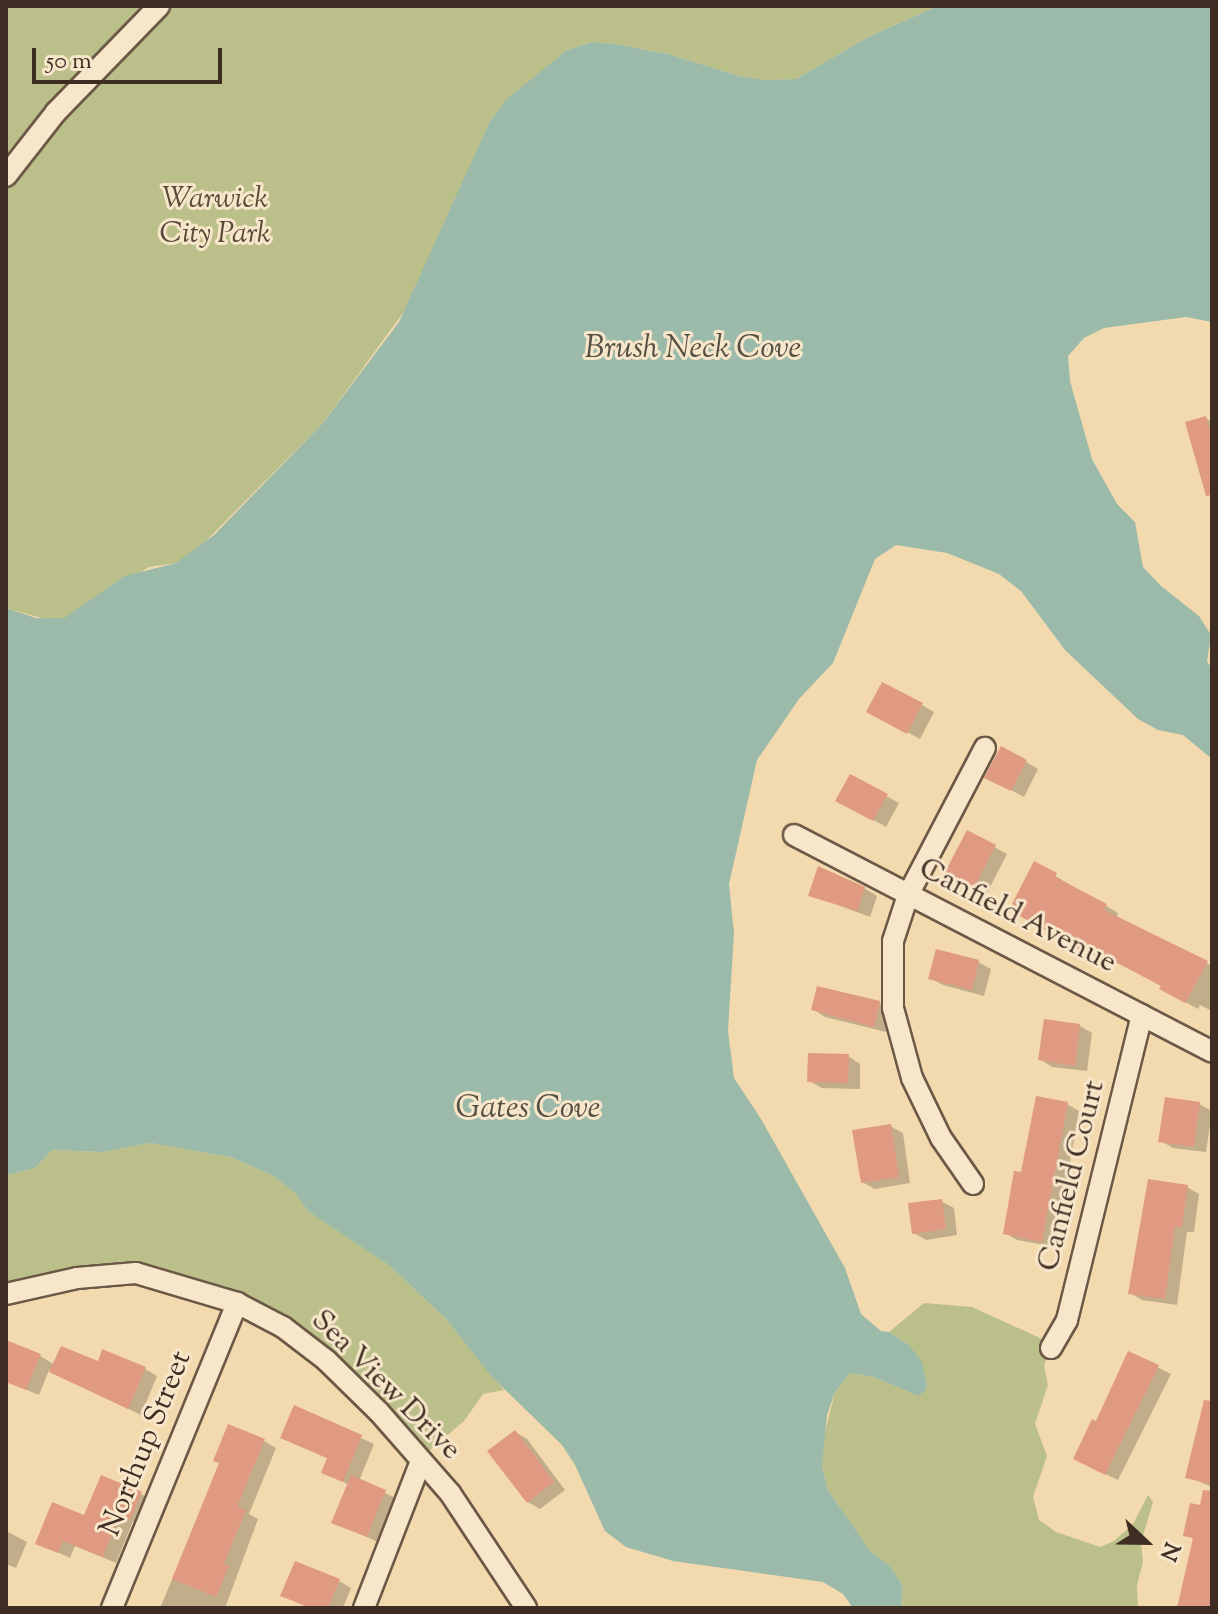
<!DOCTYPE html>
<style>
body{margin:0}
#map{position:relative;width:1218px;height:1614px;overflow:hidden;background:#f3d9ae;font-family:"Sorts Mill Goudy",serif}
div>[style]{position:absolute}
.green>*{inset:0;background:#bbbf8a}
.water>*{inset:0;background:#9bbaa9}
.shadow>*{inset:0;background:#0003}
.building>*{inset:0;background:#e09a81}
.roads{filter:drop-shadow(2px 0 #6c5846) drop-shadow(-2px 0 #6c5846) drop-shadow(0 2px #6c5846) drop-shadow(0 -2px #6c5846)}
.minor>*{height:20px;margin:-10px;padding:0 10px;transform-origin:10px;border-radius:10px;background:#f7e6ca}
span{translate:-50% -50%;white-space:nowrap;text-align:center;line-height:1.15;-webkit-text-stroke:6px #f7e6ca;paint-order:stroke}
.park-label{font-size:30px;color:#584a38;font-style:italic}
.street-label{font-size:30px;color:#3f2d23}
.water-label{font-size:32px;color:#565044;font-style:italic}
.frame{position:absolute;inset:0;border:8px solid #3f2d23;pointer-events:none}
.north{position:absolute;left:1106px;top:1502px;width:80px;height:80px;-webkit-text-stroke:6px #f7e6ca;paint-order:stroke;rotate:112deg;font-size:22px;font-weight:700;line-height:32px;text-align:center;color:#3f2d23}
.north::after{content:'';display:block;margin:auto;width:28px;height:36px;background:#3f2d23;clip-path:polygon(50% 0,100% 100%,50% 72%,0 100%)}
.scale{position:absolute;left:32px;top:48px;width:190px;height:36px;box-sizing:border-box;border:4px solid #3f2d23;border-top:0;padding-left:10px;font-size:24px;line-height:28px;white-space:nowrap;color:#3f2d23;-webkit-text-stroke:6px #f7e6ca;paint-order:stroke}
</style>
<div id="map">
<div class="green">
<i style="clip-path:polygon(6px 6px,938px 6px,868px 37px,796px 79px,765px 80px,739px 76px,668px 54px,616px 44px,592px 42px,567px 50px,507px 100px,490px 121px,411px 302px,322px 424px,196px 551px,176px 563px,149px 567px,64px 618px,52px 621px,6px 608px)"></i>
<i style="clip-path:polygon(151px 1143px,230px 1157px,272px 1175px,294px 1192px,309px 1212px,390px 1266px,447px 1320px,504px 1390px,483px 1394px,464px 1421px,422px 1457px,286px 1328px,140px 1274px,6px 1295px,6px 1175px,35px 1168px,52px 1150px,102px 1152px)"></i>
<i style="clip-path:polygon(924px 1303px,972px 1307px,1053px 1344px,1044px 1365px,1048px 1385px,1035px 1424px,1047px 1456px,1033px 1497px,1039px 1520px,1056px 1532px,1100px 1547px,1114px 1541px,1133px 1524px,1148px 1495px,1153px 1502px,1141px 1542px,1143px 1562px,1137px 1585px,1138px 1608px,901px 1608px,903px 1586px,890px 1566px,871px 1552px,828px 1490px,822px 1466px,823px 1440px,835px 1392px,850px 1373px,874px 1377px,918px 1396px,909px 1345px,889px 1332px)"></i>
</div>
<div class="water">
<i style="clip-path:polygon(938px 6px,1212px 6px,1212px 322px,1186px 317px,1104px 328px,1084px 338px,1068px 356px,1070px 381px,1092px 459px,1117px 504px,1135px 522px,1143px 567px,1161px 586px,1199px 616px,1211px 635px,1207px 661px,1212px 669px,1212px 759px,1183px 735px,1158px 730px,1138px 719px,1065px 650px,1021px 591px,999px 574px,947px 553px,896px 545px,875px 559px,833px 663px,799px 699px,757px 760px,729px 884px,734px 933px,728px 1031px,734px 1078px,761px 1119px,845px 1268px,861px 1314px,881px 1331px,889px 1332px,909px 1345px,922px 1362px,927px 1384px,926px 1390px,918px 1396px,874px 1377px,850px 1373px,835px 1392px,827px 1415px,822px 1466px,828px 1490px,871px 1552px,890px 1566px,903px 1586px,901px 1608px,853px 1608px,843px 1594px,823px 1582px,673px 1561px,626px 1547px,605px 1531px,575px 1465px,562px 1445px,492px 1377px,447px 1320px,390px 1266px,309px 1212px,294px 1192px,272px 1175px,230px 1157px,151px 1143px,102px 1152px,52px 1150px,35px 1168px,6px 1175px,6px 608px,36px 618px,64px 618px,125px 576px,176px 563px,214px 535px,322px 424px,399px 322px,490px 121px,506px 100px,567px 50px,592px 42px,616px 44px,668px 54px,739px 76px,765px 80px,796px 79px,868px 37px)"></i>
</div>
<div class="shadow">
<i style="clip-path:polygon(1205px 418px,1212px 422px,1212px 466px)"></i>
<i style="clip-path:polygon(922px 705px,934px 712px,920px 739px,881px 718px)"></i>
<i style="clip-path:polygon(1026px 762px,1038px 769px,1024px 797px,987px 777px)"></i>
<i style="clip-path:polygon(850px 776px,899px 803px,886px 827px,838px 800px)"></i>
<i style="clip-path:polygon(968px 833px,1007px 854px,987px 893px,948px 872px)"></i>
<i style="clip-path:polygon(1035px 864px,1118px 913px,1116px 918px,1212px 966px,1212px 1011px,1200px 1005px,1198px 1009px,1161px 989px,1163px 986px,1098px 952px,1095px 956px,1011px 909px)"></i>
<i style="clip-path:polygon(864px 888px,877px 896px,870px 917px,811px 895px)"></i>
<i style="clip-path:polygon(978px 962px,991px 969px,984px 996px,943px 985px,930px 978px)"></i>
<i style="clip-path:polygon(879px 1003px,892px 1010px,886px 1032px,825px 1017px,813px 1009px)"></i>
<i style="clip-path:polygon(1046px 1021px,1080px 1026px,1092px 1033px,1087px 1071px,1052px 1067px,1040px 1059px)"></i>
<i style="clip-path:polygon(848px 1056px,860px 1064px,860px 1089px,822px 1088px,809px 1081px)"></i>
<i style="clip-path:polygon(1067px 1104px,1079px 1111px,1055px 1247px,1017px 1240px,1005px 1233px)"></i>
<i style="clip-path:polygon(1199px 1104px,1212px 1111px,1206px 1152px,1173px 1148px,1161px 1141px)"></i>
<i style="clip-path:polygon(890px 1126px,903px 1133px,910px 1183px,875px 1189px,862px 1182px)"></i>
<i style="clip-path:polygon(1187px 1187px,1199px 1194px,1194px 1232px,1187px 1232px,1177px 1305px,1142px 1300px,1130px 1293px)"></i>
<i style="clip-path:polygon(941px 1201px,954px 1208px,957px 1235px,926px 1240px,914px 1233px)"></i>
<i style="clip-path:polygon(1129px 1353px,1171px 1374px,1118px 1480px,1088px 1466px)"></i>
<i style="clip-path:polygon(6px 1355px,40px 1356px,55px 1365px,99px 1363px,145px 1369px,157px 1376px,141px 1415px,49px 1370px,39px 1395px,10px 1383px,6px 1381px)"></i>
<i style="clip-path:polygon(295px 1407px,374px 1444px,359px 1481px,398px 1499px,380px 1543px,334px 1522px,349px 1485px,323px 1472px,329px 1459px,282px 1438px)"></i>
<i style="clip-path:polygon(515px 1432px,527px 1439px,565px 1490px,540px 1509px,528px 1502px)"></i>
<i style="clip-path:polygon(264px 1441px,276px 1448px,249px 1514px,258px 1519px,225px 1608px,160px 1608px,221px 1463px)"></i>
<i style="clip-path:polygon(1212px 1442px,1212px 1487px,1188px 1477px)"></i>
<i style="clip-path:polygon(141px 1494px,153px 1501px,143px 1525px,133px 1521px,116px 1563px,75px 1546px,70px 1558px,38px 1543px)"></i>
<i style="clip-path:polygon(6px 1531px,27px 1542px,16px 1568px,6px 1564px)"></i>
<i style="clip-path:polygon(339px 1581px,351px 1588px,343px 1608px,310px 1608px,295px 1602px)"></i>
</div>
<div class="building">
<i style="clip-path:polygon(1206px 416px,1212px 438px,1212px 495px,1206px 496px,1185px 422px)"></i>
<i style="clip-path:polygon(882px 682px,923px 703px,907px 734px,866px 712px)"></i>
<i style="clip-path:polygon(1001px 746px,1027px 760px,1011px 791px,984px 778px)"></i>
<i style="clip-path:polygon(850px 774px,888px 794px,873px 821px,835px 801px)"></i>
<i style="clip-path:polygon(967px 830px,996px 845px,974px 888px,945px 872px)"></i>
<i style="clip-path:polygon(1034px 861px,1057px 873px,1055px 877px,1107px 904px,1104px 910px,1208px 961px,1185px 1003px,1159px 989px,1161px 986px,1085px 946px,1082px 951px,1009px 910px)"></i>
<i style="clip-path:polygon(818px 866px,865px 887px,858px 911px,808px 896px)"></i>
<i style="clip-path:polygon(936px 949px,979px 960px,972px 990px,928px 979px)"></i>
<i style="clip-path:polygon(817px 986px,880px 1001px,874px 1027px,811px 1010px)"></i>
<i style="clip-path:polygon(1044px 1019px,1080px 1024px,1075px 1066px,1038px 1060px)"></i>
<i style="clip-path:polygon(808px 1053px,849px 1054px,848px 1083px,807px 1082px)"></i>
<i style="clip-path:polygon(1036px 1096px,1068px 1102px,1042px 1242px,1003px 1234px,1014px 1171px,1021px 1172px)"></i>
<i style="clip-path:polygon(1165px 1097px,1200px 1102px,1194px 1147px,1158px 1142px)"></i>
<i style="clip-path:polygon(891px 1124px,899px 1177px,861px 1183px,852px 1130px)"></i>
<i style="clip-path:polygon(1148px 1179px,1188px 1185px,1182px 1227px,1175px 1226px,1165px 1299px,1128px 1294px)"></i>
<i style="clip-path:polygon(942px 1199px,946px 1229px,912px 1234px,908px 1203px)"></i>
<i style="clip-path:polygon(6px 1340px,41px 1354px,26px 1390px,6px 1382px)"></i>
<i style="clip-path:polygon(61px 1346px,98px 1361px,102px 1349px,146px 1367px,128px 1409px,49px 1372px)"></i>
<i style="clip-path:polygon(1128px 1351px,1159px 1365px,1105px 1475px,1073px 1459px,1092px 1419px,1096px 1421px)"></i>
<i style="clip-path:polygon(1204px 1400px,1212px 1401px,1212px 1484px,1185px 1478px)"></i>
<i style="clip-path:polygon(294px 1405px,362px 1435px,343px 1482px,321px 1473px,327px 1458px,280px 1438px)"></i>
<i style="clip-path:polygon(228px 1424px,265px 1439px,237px 1507px,246px 1510px,224px 1564px,229px 1566px,216px 1597px,172px 1579px,219px 1463px,213px 1461px)"></i>
<i style="clip-path:polygon(515px 1430px,554px 1482px,527px 1503px,487px 1451px)"></i>
<i style="clip-path:polygon(101px 1475px,142px 1492px,130px 1520px,120px 1516px,103px 1557px,63px 1541px,58px 1553px,35px 1544px,52px 1502px,84px 1515px)"></i>
<i style="clip-path:polygon(351px 1475px,386px 1490px,367px 1537px,331px 1523px)"></i>
<i style="clip-path:polygon(1203px 1490px,1212px 1491px,1212px 1608px,1177px 1608px,1193px 1538px,1183px 1536px,1190px 1503px,1200px 1505px)"></i>
<i style="clip-path:polygon(295px 1561px,340px 1579px,328px 1608px,311px 1608px,280px 1596px)"></i>
</div>
<div class="roads">
<div class="minor">
<i style="left:6px;top:176px;width:81px;rotate:-52deg"></i>
<i style="left:56px;top:112px;width:148px;rotate:-45.8deg"></i>
<i style="left:794px;top:835px;width:471px;rotate:27.4deg"></i>
<i style="left:973px;top:1184px;width:56px;rotate:-124.8deg"></i>
<i style="left:941px;top:1138px;width:67px;rotate:-115.8deg"></i>
<i style="left:912px;top:1078px;width:73px;rotate:-105.2deg"></i>
<i style="left:893px;top:1008px;width:67px;rotate:-90deg"></i>
<i style="left:893px;top:941px;width:48px;rotate:-71.9deg"></i>
<i style="left:908px;top:895px;width:166px;rotate:-62.4deg"></i>
<i style="left:6px;top:1294px;width:73px;rotate:-12.7deg"></i>
<i style="left:77px;top:1278px;width:59px;rotate:-4.8deg"></i>
<i style="left:136px;top:1273px;width:105px;rotate:16.5deg"></i>
<i style="left:237px;top:1303px;width:52px;rotate:27.6deg"></i>
<i style="left:283px;top:1327px;width:54px;rotate:37.5deg"></i>
<i style="left:326px;top:1360px;width:74px;rotate:44.5deg"></i>
<i style="left:379px;top:1412px;width:108px;rotate:48.8deg"></i>
<i style="left:450px;top:1493px;width:138px;rotate:56.5deg"></i>
<i style="left:1051px;top:1348px;width:32px;rotate:-60deg"></i>
<i style="left:1067px;top:1320px;width:314px;rotate:-76.2deg"></i>
<i style="left:112px;top:1608px;width:330px;rotate:-67.7deg"></i>
<i style="left:364px;top:1608px;width:158px;rotate:-68.8deg"></i>
</div>
</div>
<div class="park-label">
<span style="left:215px;top:217px">Warwick<br>City Park</span>
</div>
<div class="street-label">
<span style="left:1017px;top:917px;rotate:27deg">Canfield Avenue</span>
<span style="left:1073px;top:1176px;rotate:-76deg">Canfield Court</span>
<span style="left:385px;top:1386px;rotate:45deg">Sea View Drive</span>
<span style="left:147px;top:1444px;rotate:-68deg">Northup Street</span>
</div>
<div class="water-label">
<span style="left:693px;top:349px">Brush Neck Cove</span>
<span style="left:528px;top:1109px">Gates Cove</span>
</div>
<div class="frame"></div>
<div class="north">N</div>
<div class="scale">50 m</div>
</div>
